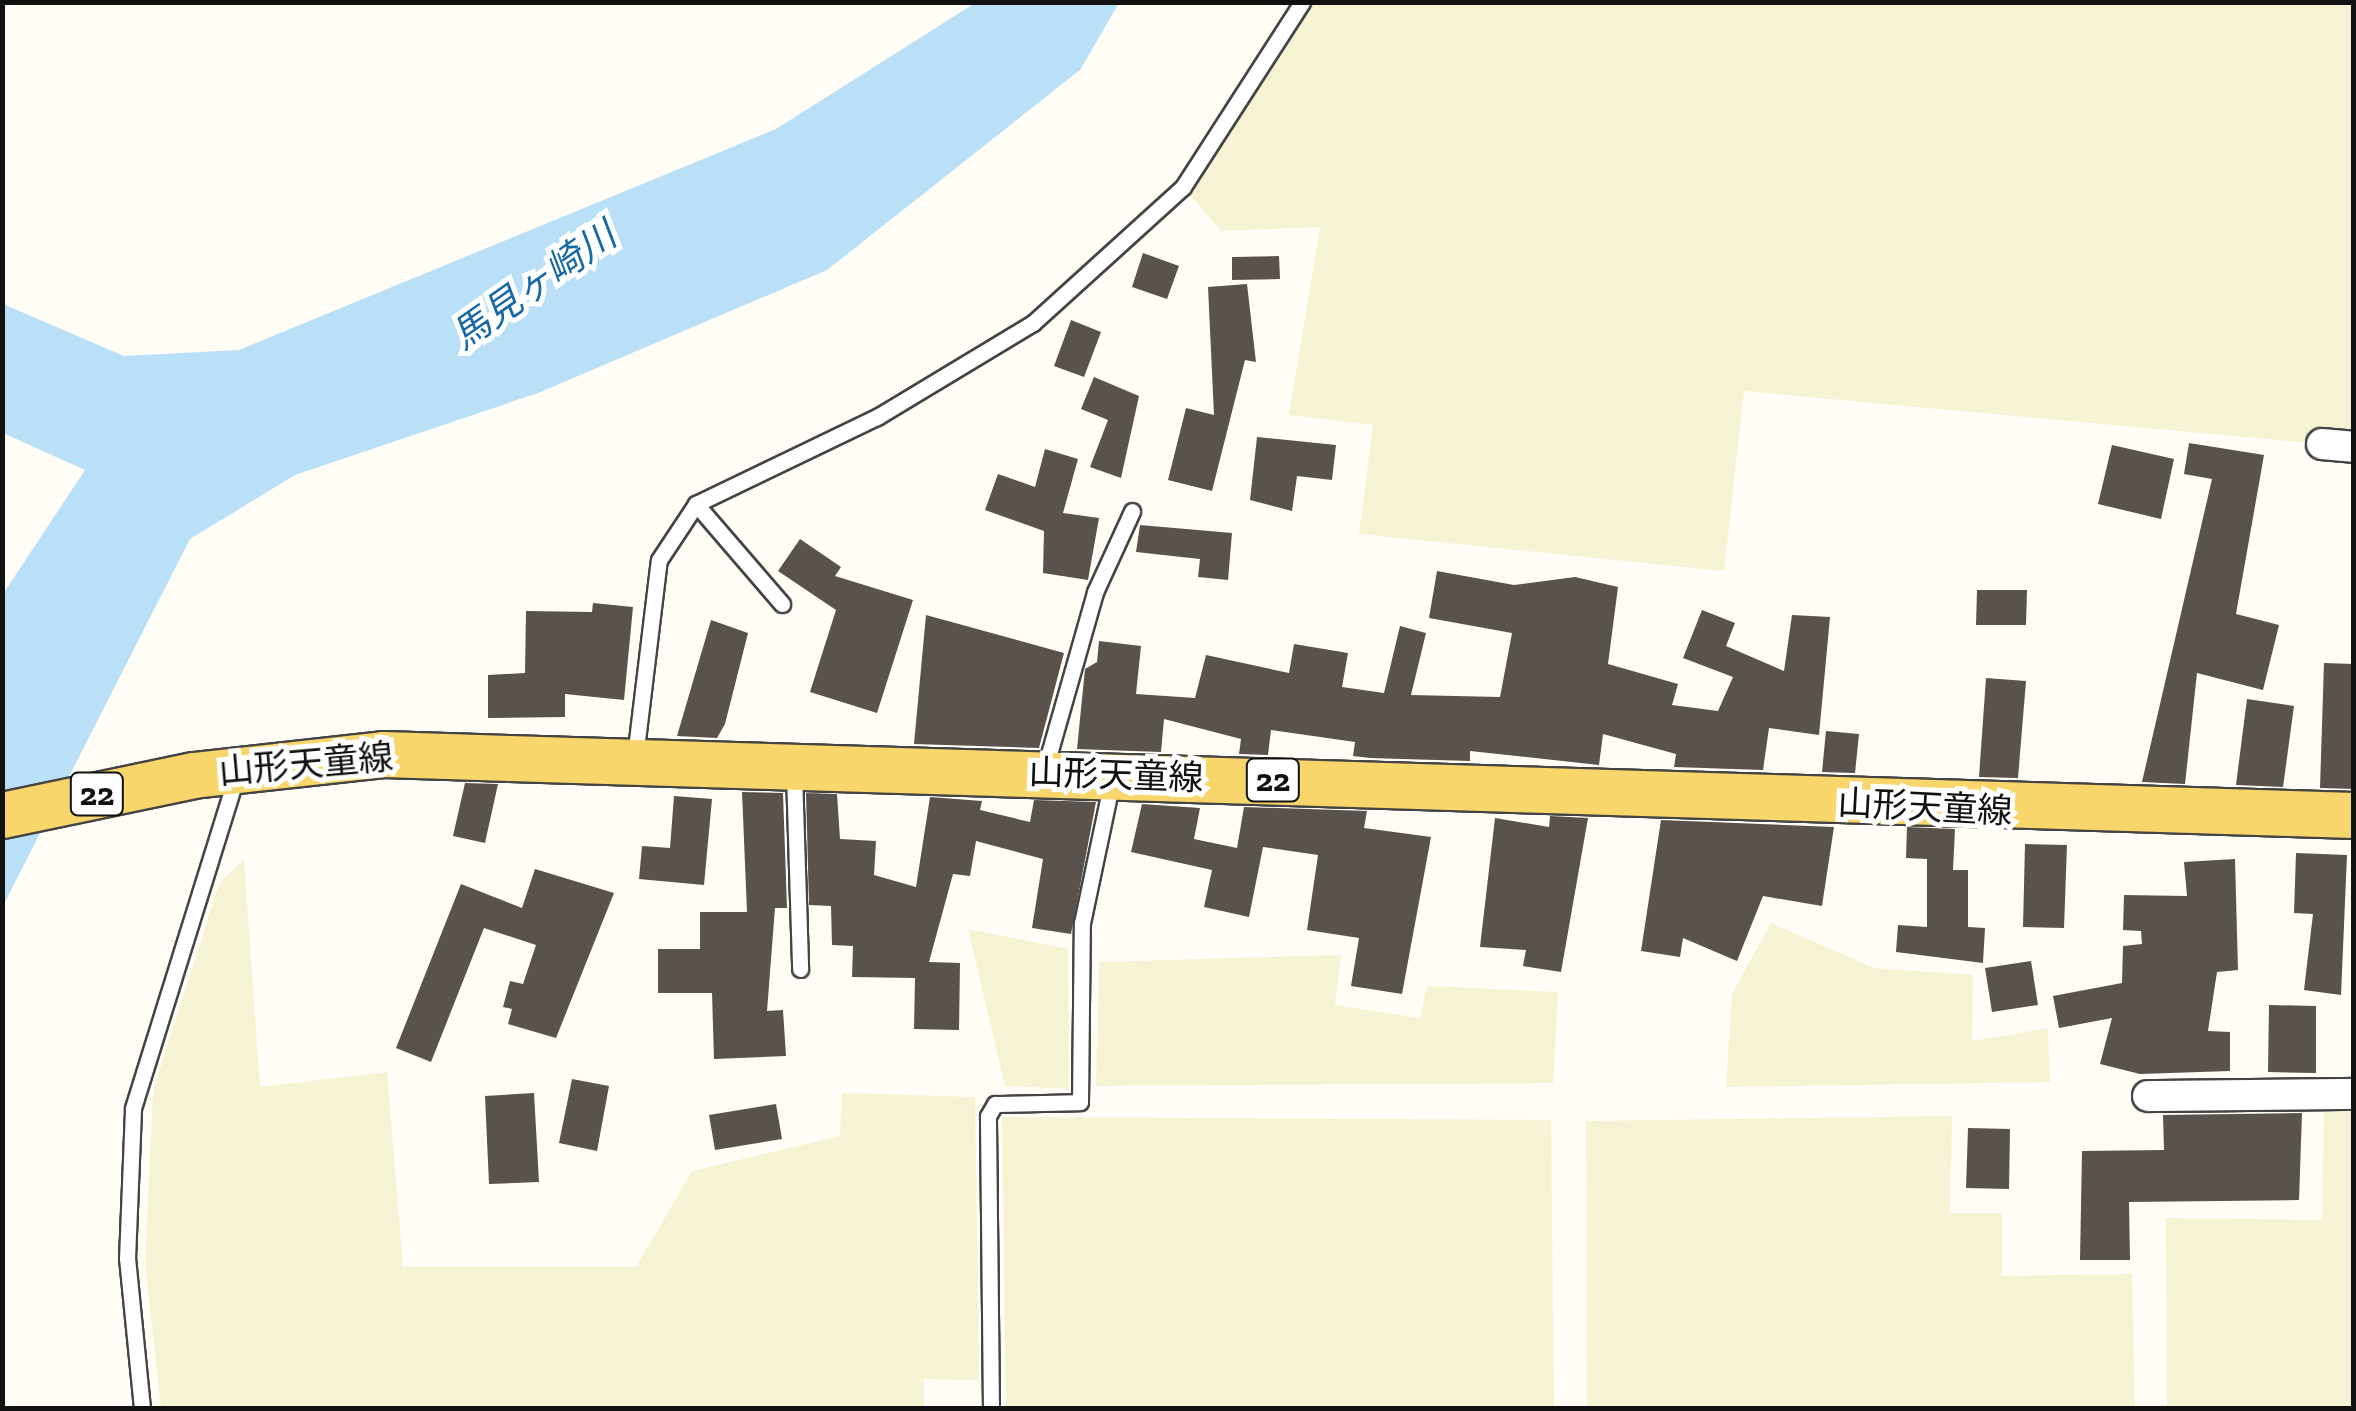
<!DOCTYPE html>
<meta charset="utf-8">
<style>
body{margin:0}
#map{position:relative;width:2356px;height:1411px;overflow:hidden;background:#fffdf5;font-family:"Zilla Slab","Noto Sans JP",serif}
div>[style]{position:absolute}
.farmland>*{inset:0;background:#f6f3d4}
.water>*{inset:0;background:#b9e0f7}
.building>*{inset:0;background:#5a524d}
.roads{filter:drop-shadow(2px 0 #444) drop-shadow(-2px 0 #444) drop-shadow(0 2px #444) drop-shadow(0 -2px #444)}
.lane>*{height:15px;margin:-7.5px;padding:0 7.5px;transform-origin:7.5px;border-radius:7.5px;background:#fff}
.street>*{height:30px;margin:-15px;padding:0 15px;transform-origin:15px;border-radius:15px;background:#fff}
.primary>*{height:45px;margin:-22.5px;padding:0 22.5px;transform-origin:22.5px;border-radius:22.5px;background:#f9d66b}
span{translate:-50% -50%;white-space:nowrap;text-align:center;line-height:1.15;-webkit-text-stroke:10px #fff;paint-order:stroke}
.shield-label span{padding:2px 8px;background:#fff;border:2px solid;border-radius:8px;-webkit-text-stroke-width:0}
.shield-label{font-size:32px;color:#111;font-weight:700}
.street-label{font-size:35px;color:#111}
.water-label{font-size:38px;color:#1768a6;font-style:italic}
.frame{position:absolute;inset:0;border:5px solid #111;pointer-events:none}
</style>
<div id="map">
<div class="farmland">
<i style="clip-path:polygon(1302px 3px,2353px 3px,2353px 447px,1744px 391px,1724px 571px,1359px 534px,1373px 425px,1289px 415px,1320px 227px,1221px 231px,1183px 187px)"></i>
<i style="clip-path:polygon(244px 859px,260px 1087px,387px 1072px,403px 1267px,636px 1267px,692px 1171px,840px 1136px,842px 1093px,975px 1097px,979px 1380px,924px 1379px,924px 1408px,161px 1408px,145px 1263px,153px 1091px,219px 884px)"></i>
<i style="clip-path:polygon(1771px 923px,1874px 968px,1973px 975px,1972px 1041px,2048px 1028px,2050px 1082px,1726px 1087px,1732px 994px)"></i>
<i style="clip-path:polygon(968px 929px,1068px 949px,1069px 1089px,1005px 1086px)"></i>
<i style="clip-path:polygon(1341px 955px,1335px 1005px,1420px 1018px,1427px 986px,1558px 992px,1553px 1083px,1096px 1086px,1099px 962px)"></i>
<i style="clip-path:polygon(2324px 1106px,2353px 1106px,2353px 1408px,2167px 1408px,2166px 1218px,2322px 1220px)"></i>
<i style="clip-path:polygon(1952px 1116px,1950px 1213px,2002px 1213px,2002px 1276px,2132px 1274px,2135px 1408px,1587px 1408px,1586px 1121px)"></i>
<i style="clip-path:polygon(1002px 1117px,1551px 1120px,1554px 1408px,1006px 1408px)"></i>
</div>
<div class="water">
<i style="clip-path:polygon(975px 3px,1119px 3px,1080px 70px,827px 270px,538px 393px,295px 475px,190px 539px,3px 906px,3px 594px,85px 470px,3px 433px,3px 304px,124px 356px,239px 350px,776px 129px)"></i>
</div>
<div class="building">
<i style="clip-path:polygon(1143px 253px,1179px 266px,1167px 299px,1132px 287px)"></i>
<i style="clip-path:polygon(1279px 256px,1280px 279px,1232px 280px,1232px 257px)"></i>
<i style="clip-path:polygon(1247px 284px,1256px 362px,1245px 360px,1212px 491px,1168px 480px,1186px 408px,1214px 415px,1208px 287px)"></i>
<i style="clip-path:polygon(1071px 320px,1101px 332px,1084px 377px,1054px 366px)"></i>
<i style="clip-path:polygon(1094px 377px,1139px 396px,1121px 478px,1090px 467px,1108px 420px,1081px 409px)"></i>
<i style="clip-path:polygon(1257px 437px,1336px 445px,1332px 480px,1297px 476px,1292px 511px,1250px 500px)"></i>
<i style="clip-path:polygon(2189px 443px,2264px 455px,2236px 614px,2279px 625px,2263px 690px,2197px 673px,2185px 784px,2142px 782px,2212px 479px,2184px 474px)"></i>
<i style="clip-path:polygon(2112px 445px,2174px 459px,2161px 519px,2098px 504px)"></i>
<i style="clip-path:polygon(1045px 449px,1078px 459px,1063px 513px,1099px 518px,1088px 580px,1043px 573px,1044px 531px,985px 510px,998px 474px,1035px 487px)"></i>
<i style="clip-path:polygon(1140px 525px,1232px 533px,1228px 580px,1198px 577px,1200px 559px,1136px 552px)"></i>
<i style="clip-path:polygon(800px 539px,841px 567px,835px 576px,913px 600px,877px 713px,810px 692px,836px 610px,778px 571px)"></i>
<i style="clip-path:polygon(1437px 571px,1514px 585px,1575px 577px,1618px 587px,1608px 664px,1678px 684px,1672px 705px,1718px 711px,1733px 677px,1683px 658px,1702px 610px,1735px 623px,1726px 646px,1784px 671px,1792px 615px,1830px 617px,1819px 735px,1769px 728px,1763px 770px,1674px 767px,1676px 754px,1603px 734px,1599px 765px,1470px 751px,1470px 761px,1370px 758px,1353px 756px,1355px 742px,1271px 730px,1268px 755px,1239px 754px,1241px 739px,1164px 719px,1161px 752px,1077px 749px,1085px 669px,1097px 662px,1099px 641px,1141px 646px,1136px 694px,1195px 698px,1206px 655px,1289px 673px,1294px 644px,1348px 653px,1342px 687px,1384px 693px,1400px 626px,1426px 633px,1411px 695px,1500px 697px,1512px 633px,1429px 618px)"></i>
<i style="clip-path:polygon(1977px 590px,2027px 590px,2026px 625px,1976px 625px)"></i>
<i style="clip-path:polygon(593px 603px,633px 607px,624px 700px,565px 694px,565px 717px,488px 718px,488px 675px,525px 673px,526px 611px,592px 612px)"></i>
<i style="clip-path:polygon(926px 615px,1064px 653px,1039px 748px,914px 744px)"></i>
<i style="clip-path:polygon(711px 620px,748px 633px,725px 724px,717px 738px,677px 736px)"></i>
<i style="clip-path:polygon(2324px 663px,2354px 664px,2354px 789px,2320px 788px)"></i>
<i style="clip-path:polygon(1986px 678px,2026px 681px,2018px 778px,1979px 777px)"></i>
<i style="clip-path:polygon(2247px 699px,2294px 706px,2283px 787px,2236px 785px)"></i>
<i style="clip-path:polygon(1826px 731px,1859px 734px,1855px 773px,1822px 772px)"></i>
<i style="clip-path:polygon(465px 783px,498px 784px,485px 843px,453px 836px)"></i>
<i style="clip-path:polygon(742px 792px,783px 793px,787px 908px,775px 908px,767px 1011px,783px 1010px,786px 1056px,714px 1059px,712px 993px,658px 993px,658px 949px,700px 949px,700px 912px,747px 912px)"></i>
<i style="clip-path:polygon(806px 793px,837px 794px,840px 839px,876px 841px,874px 875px,916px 887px,930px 797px,982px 801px,980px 810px,1030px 822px,1034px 800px,1096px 802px,1071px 934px,1032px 928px,1043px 859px,976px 841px,970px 876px,953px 874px,929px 962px,960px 963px,959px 1030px,914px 1029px,915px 978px,852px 977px,853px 946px,832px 945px,831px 906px,809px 905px)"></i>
<i style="clip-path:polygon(674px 796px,712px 799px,704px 885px,639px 879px,642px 846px,670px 848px)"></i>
<i style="clip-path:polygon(1142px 804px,1200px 808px,1194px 839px,1237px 848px,1244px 807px,1367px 811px,1364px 828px,1431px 837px,1402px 994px,1351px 986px,1359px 938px,1307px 930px,1318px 855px,1263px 847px,1249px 917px,1204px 907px,1212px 870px,1131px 852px)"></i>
<i style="clip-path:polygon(1550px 816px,1588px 818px,1561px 972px,1523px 966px,1526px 950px,1480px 947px,1495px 818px,1549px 827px)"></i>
<i style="clip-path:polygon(1661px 820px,1834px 827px,1822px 906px,1763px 896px,1737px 961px,1683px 938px,1680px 957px,1641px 951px)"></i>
<i style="clip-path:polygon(1907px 827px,1955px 829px,1953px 870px,1968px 870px,1968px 927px,1985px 928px,1983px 963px,1896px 952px,1898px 925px,1927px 927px,1927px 859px,1906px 858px)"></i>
<i style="clip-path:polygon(2025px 844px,2067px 845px,2064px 928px,2023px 927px)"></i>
<i style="clip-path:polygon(2296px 853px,2347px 855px,2341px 995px,2304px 990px,2313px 914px,2294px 913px)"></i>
<i style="clip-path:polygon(2235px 859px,2238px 970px,2217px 972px,2208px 1031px,2230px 1032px,2230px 1071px,2140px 1074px,2100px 1064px,2112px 1018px,2059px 1028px,2053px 996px,2122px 983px,2123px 946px,2142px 944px,2141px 931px,2123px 930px,2124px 895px,2187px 896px,2184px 862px)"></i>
<i style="clip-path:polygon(535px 869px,614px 893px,556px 1038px,508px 1024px,512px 1009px,503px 1007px,510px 981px,523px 984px,536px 945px,484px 928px,431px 1062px,396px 1048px,461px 884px,522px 908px)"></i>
<i style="clip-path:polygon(2031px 961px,2038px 1005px,1992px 1012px,1985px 968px)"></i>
<i style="clip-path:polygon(2269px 1005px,2316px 1006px,2316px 1073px,2268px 1072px)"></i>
<i style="clip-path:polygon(572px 1079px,609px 1086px,597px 1151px,559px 1143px)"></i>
<i style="clip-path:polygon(534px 1093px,539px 1182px,489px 1184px,485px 1096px)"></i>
<i style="clip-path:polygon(776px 1104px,782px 1139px,715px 1150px,709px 1115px)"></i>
<i style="clip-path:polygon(2302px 1113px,2299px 1200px,2129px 1202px,2130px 1260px,2080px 1260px,2082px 1151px,2164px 1150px,2163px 1115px)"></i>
<i style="clip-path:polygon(1968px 1128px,2010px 1129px,2009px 1189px,1966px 1188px)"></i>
</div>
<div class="roads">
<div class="lane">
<i style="left:696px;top:504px;width:132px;rotate:49.3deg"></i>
<i style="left:635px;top:757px;width:198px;rotate:-83.1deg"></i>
<i style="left:659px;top:560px;width:67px;rotate:-56.5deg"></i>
<i style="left:696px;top:504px;width:201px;rotate:-25.7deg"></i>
<i style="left:877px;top:417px;width:182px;rotate:-31.1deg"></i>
<i style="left:1033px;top:323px;width:202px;rotate:-42.2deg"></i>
<i style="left:1183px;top:187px;width:220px;rotate:-57.2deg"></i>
<i style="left:1045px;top:768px;width:183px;rotate:-74.1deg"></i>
<i style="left:1095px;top:592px;width:89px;rotate:-65.4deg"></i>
<i style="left:794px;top:773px;width:196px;rotate:88.2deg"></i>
<i style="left:142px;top:1408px;width:150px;rotate:-95.7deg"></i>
<i style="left:127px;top:1259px;width:151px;rotate:-87.7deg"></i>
<i style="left:133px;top:1108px;width:350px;rotate:-72.7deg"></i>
<i style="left:991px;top:1408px;width:292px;rotate:-90.6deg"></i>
<i style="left:988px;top:1116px;width:14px;rotate:-60deg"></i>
<i style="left:995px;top:1104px;width:85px;rotate:-1.3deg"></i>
<i style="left:1080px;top:1102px;width:179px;rotate:-89.4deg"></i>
<i style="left:1082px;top:923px;width:145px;rotate:-78.1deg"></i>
</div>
<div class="street">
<i style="left:2322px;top:444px;width:32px;rotate:5deg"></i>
<i style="left:2148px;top:1096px;width:206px;rotate:-0.6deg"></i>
</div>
<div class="primary">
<i style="left:2px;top:815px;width:195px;rotate:-11.8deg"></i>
<i style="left:193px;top:775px;width:191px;rotate:-6.3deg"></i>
<i style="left:383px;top:754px;width:1972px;rotate:1.77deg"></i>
</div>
</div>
<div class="shield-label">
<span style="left:1273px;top:780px">22</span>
<span style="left:97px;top:794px">22</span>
</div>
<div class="street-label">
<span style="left:306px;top:764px;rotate:-5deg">山形天童線</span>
<span style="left:1116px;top:775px;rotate:2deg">山形天童線</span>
<span style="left:1925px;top:807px;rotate:3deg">山形天童線</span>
</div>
<div class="water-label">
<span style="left:534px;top:286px;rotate:-35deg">馬見ヶ崎川</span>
</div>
<div class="frame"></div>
</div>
